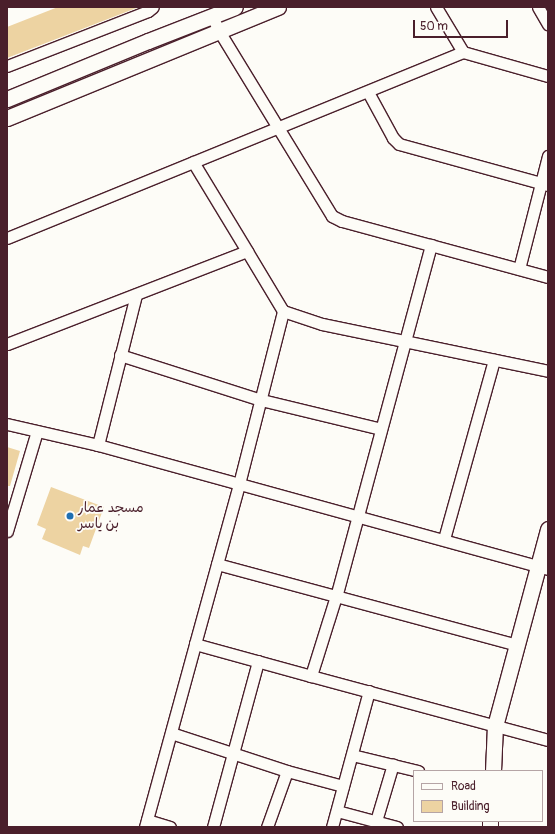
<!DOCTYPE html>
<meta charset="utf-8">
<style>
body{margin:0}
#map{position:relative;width:555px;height:834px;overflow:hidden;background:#fdfcf7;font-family:Pangolin,"Playpen Sans Arabic",sans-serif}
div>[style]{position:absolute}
.building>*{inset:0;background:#edd3a2}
.roads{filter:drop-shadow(1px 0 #4a1f2b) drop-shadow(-1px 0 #4a1f2b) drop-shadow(0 1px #4a1f2b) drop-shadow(0 -1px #4a1f2b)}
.minor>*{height:11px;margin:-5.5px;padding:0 5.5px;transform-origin:5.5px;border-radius:5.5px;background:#fdfcf7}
.secondary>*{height:15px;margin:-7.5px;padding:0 7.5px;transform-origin:7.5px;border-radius:7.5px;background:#fdfcf7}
.dots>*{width:11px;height:11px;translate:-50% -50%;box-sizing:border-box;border:2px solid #fdfcf7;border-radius:50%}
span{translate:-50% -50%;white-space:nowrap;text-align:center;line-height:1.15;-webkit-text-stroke:3.5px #fdfcf7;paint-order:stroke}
.poi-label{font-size:14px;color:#4a1f2b}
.left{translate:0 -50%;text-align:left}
.frame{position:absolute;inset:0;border:8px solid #4a1f2b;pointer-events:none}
.legend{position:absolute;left:413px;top:770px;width:130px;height:52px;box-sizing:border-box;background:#fdfcf7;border:1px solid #b5a4a5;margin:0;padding:5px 7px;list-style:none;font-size:12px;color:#4a1f2b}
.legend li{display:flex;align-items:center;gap:8px;height:20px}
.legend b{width:20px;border:1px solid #b5a4a5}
.scale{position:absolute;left:413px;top:20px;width:95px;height:18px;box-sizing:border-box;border:2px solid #4a1f2b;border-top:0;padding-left:5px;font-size:12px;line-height:14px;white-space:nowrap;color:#4a1f2b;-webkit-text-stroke:3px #fdfcf7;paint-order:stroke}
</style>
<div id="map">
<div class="building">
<i style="clip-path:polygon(58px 7px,139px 7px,7px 58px,7px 27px)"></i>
<i style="clip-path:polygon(7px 447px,20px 451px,10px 486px,7px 486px)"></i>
<i style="clip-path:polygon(51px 487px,104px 507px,89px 548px,83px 546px,80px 555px,42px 539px,46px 529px,37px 525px)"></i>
</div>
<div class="roads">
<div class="minor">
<i style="left:436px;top:7px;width:52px;rotate:59deg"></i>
<i style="left:463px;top:52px;width:88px;rotate:15.8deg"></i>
<i style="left:538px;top:7px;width:20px;rotate:60deg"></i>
<i style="left:212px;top:16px;width:17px;rotate:65deg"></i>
<i style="left:219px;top:31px;width:217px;rotate:58.6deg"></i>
<i style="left:332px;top:216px;width:11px;rotate:27deg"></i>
<i style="left:342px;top:221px;width:213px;rotate:15.2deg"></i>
<i style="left:7px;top:66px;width:151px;rotate:-21.3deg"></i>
<i style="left:148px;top:11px;width:6px;rotate:-39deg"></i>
<i style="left:368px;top:92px;width:52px;rotate:61.5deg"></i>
<i style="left:393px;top:138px;width:8px;rotate:45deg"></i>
<i style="left:399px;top:144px;width:155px;rotate:15.4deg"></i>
<i style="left:7px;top:238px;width:492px;rotate:-22.2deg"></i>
<i style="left:431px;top:245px;width:364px;rotate:105.1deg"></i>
<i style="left:336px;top:596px;width:84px;rotate:107.4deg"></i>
<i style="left:311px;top:676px;width:245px;rotate:15.1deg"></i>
<i style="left:519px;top:269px;width:117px;rotate:-75.6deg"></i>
<i style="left:283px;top:311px;width:41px;rotate:18.4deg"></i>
<i style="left:322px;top:324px;width:231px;rotate:11.7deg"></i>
<i style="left:7px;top:344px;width:257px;rotate:-21.2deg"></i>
<i style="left:247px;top:251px;width:104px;rotate:-121.2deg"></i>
<i style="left:120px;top:355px;width:148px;rotate:17.7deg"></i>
<i style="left:261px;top:400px;width:123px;rotate:13.6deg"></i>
<i style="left:7px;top:424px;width:93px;rotate:13deg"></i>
<i style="left:98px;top:445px;width:467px;rotate:15.4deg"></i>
<i style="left:98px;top:445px;width:155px;rotate:-75.8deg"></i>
<i style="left:7px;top:531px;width:104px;rotate:-73.3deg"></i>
<i style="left:444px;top:539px;width:186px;rotate:-74.4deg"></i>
<i style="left:217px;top:564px;width:312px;rotate:15.1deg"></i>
<i style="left:195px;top:644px;width:166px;rotate:-74.6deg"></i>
<i style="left:239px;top:484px;width:179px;rotate:-75.7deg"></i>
<i style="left:283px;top:311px;width:70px;rotate:-121deg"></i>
<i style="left:171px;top:733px;width:122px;rotate:18.1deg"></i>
<i style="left:287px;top:771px;width:58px;rotate:15deg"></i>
<i style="left:352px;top:755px;width:68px;rotate:13.6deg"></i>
<i style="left:337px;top:811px;width:62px;rotate:14.9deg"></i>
<i style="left:147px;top:820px;width:24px;rotate:17deg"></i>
<i style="left:376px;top:821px;width:59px;rotate:-73.4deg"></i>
<i style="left:145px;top:827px;width:190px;rotate:-74.7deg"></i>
<i style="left:195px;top:644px;width:120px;rotate:15.4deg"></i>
<i style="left:213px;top:827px;width:172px;rotate:-74.8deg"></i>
<i style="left:267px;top:827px;width:59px;rotate:-70.3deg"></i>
<i style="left:332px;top:827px;width:141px;rotate:-74.8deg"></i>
</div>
<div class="secondary">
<i style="left:7px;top:99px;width:152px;rotate:-22.4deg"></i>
<i style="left:148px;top:41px;width:93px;rotate:-21.3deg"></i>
<i style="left:7px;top:118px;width:293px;rotate:-22.3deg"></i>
<i style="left:493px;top:771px;width:45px;rotate:-87.5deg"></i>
<i style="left:495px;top:726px;width:204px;rotate:-74.9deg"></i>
<i style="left:490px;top:827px;width:6px;rotate:-90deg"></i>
</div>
</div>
<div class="dots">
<i style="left:70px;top:516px;background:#1f6fb2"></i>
</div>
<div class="poi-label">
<span class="left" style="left:78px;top:516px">مسجد عمار<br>بن ياسر</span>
</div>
<div class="frame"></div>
<ul class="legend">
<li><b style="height:5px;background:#fdfcf7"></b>Road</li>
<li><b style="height:11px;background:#edd3a2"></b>Building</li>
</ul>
<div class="scale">50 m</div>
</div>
